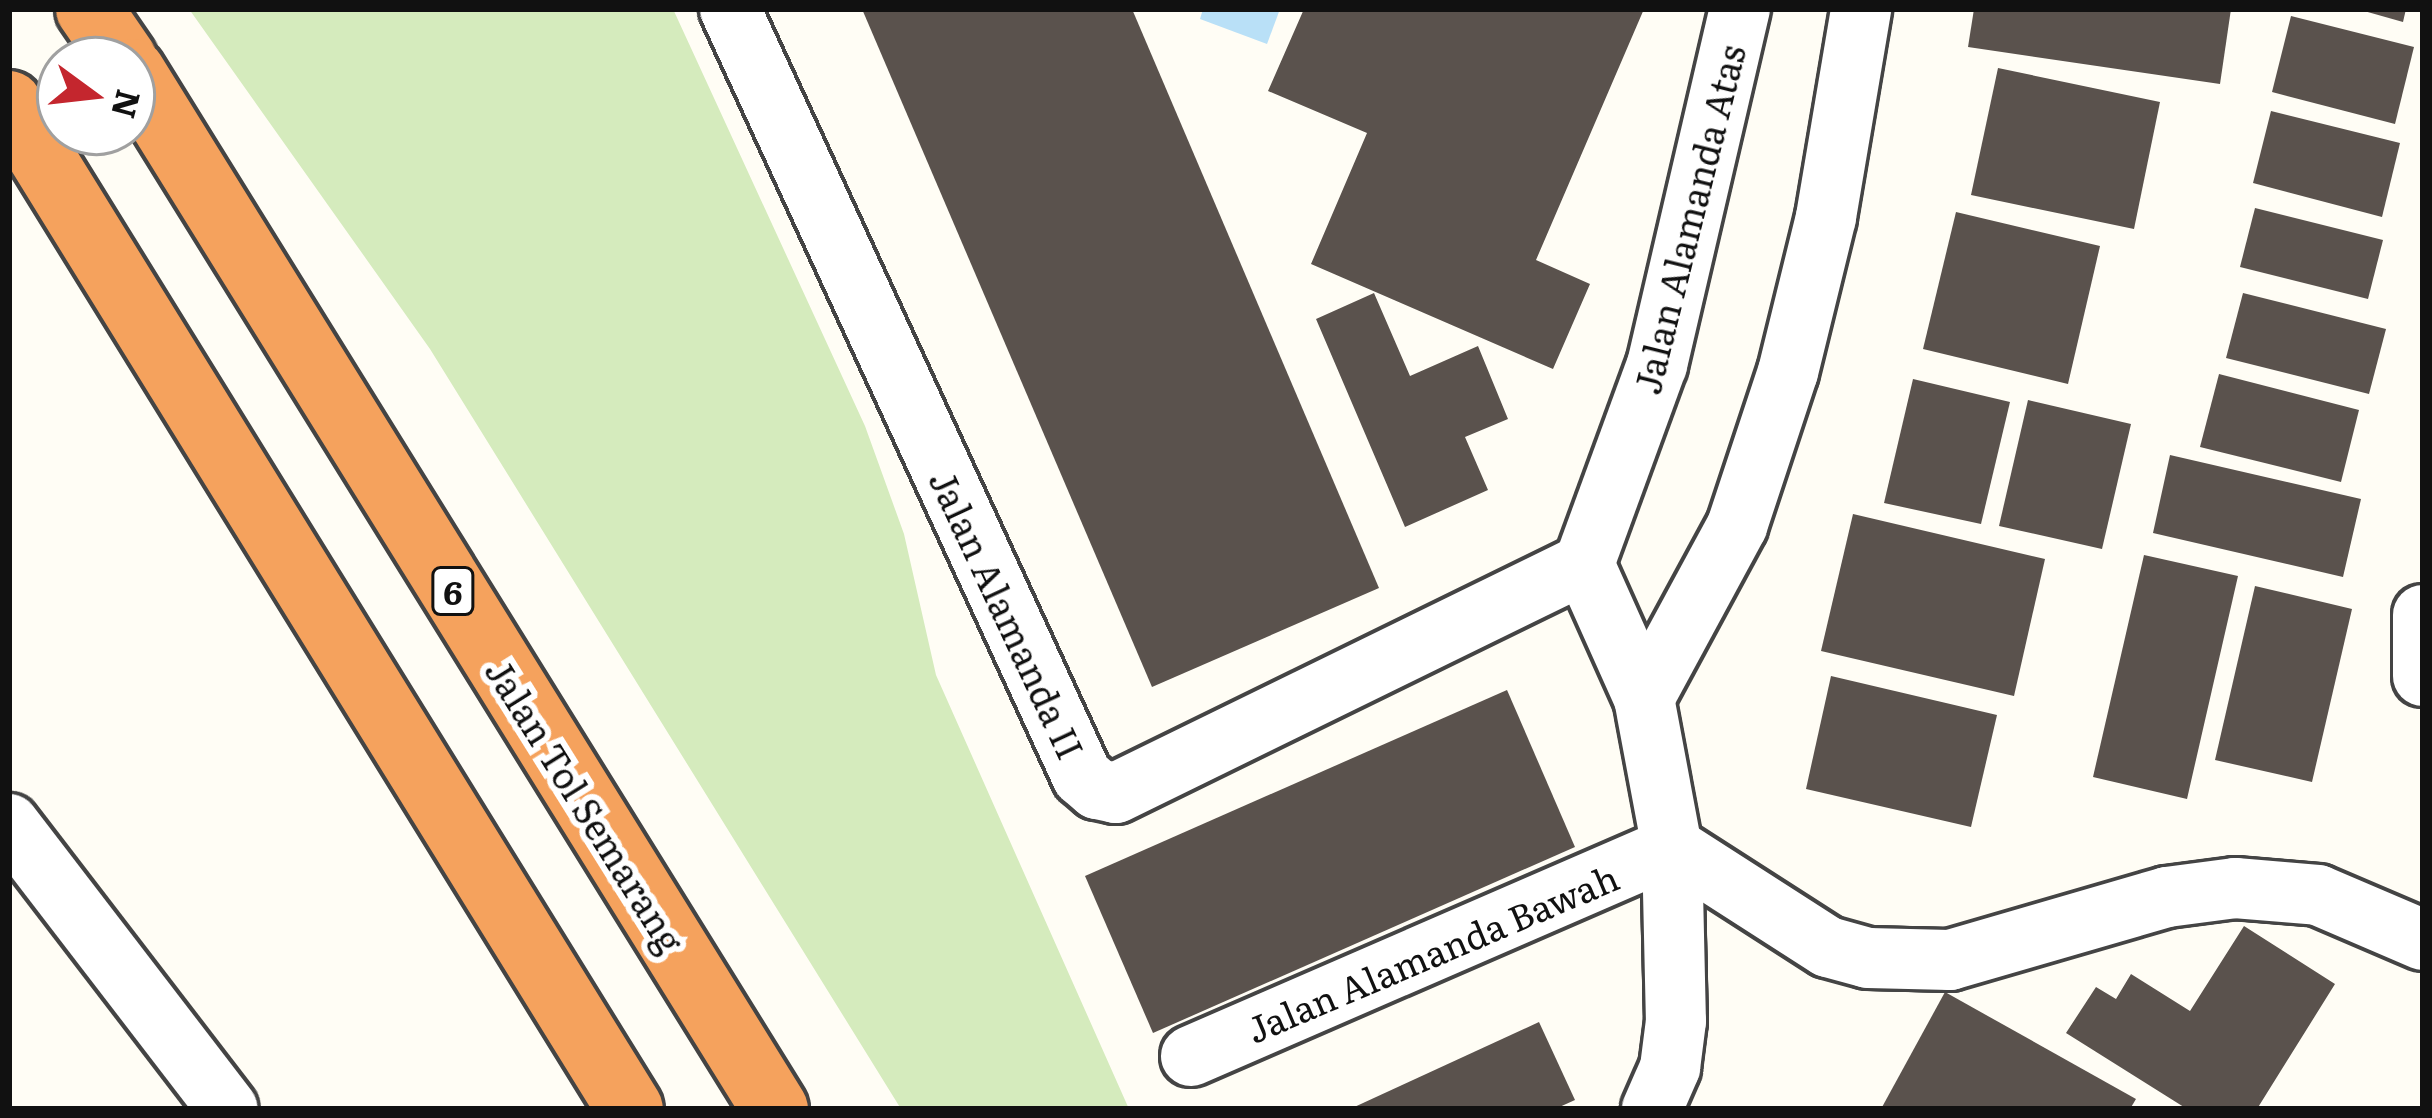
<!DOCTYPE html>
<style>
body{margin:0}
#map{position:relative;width:2432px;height:1118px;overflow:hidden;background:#fffdf5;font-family:Literata,serif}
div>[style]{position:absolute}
.green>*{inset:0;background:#d5ebbd}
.water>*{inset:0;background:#b9e0f7}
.building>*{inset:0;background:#5a524d}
.roads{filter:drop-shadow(3px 0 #444) drop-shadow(-3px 0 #444) drop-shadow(0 3px #444) drop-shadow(0 -3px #444)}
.street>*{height:60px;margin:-30px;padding:0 30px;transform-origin:30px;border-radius:30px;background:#fff}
.highway>*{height:66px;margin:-33px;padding:0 33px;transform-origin:33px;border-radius:33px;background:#f5a25d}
span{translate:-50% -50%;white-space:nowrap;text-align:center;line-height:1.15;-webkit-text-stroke:12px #fff;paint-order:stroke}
.shield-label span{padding:3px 9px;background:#fff;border:3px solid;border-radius:9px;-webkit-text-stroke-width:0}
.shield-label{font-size:33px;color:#111;font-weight:700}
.street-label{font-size:36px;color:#111}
.frame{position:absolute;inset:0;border:12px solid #111;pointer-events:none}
.north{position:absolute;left:36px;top:36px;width:120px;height:120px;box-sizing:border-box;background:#fff;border:3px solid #a0a0a0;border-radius:50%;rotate:105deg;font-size:33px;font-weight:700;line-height:48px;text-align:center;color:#111}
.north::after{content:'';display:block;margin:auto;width:42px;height:54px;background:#c4262e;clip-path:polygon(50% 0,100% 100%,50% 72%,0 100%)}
</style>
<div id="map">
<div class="green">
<i style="clip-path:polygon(189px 9px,673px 9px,865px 426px,904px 534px,936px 675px,1129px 1109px,901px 1109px,430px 349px)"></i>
</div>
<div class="water">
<i style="clip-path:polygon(1203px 9px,1280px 9px,1267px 44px,1200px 19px)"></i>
</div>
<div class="building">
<i style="clip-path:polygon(862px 9px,1132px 9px,1379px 588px,1152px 687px)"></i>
<i style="clip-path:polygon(1304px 9px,1644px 9px,1536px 260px,1590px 284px,1553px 369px,1311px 264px,1367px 133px,1268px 91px)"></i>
<i style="clip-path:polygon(1974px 9px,2231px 9px,2220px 84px,1968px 47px)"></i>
<i style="clip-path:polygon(2357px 9px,2406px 9px,2403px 22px)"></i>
<i style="clip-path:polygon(2291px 16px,2414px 47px,2395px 124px,2272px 92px)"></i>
<i style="clip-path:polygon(1998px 68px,2160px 102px,2134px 229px,1971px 195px)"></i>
<i style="clip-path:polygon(2271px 111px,2400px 143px,2382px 217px,2253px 183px)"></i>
<i style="clip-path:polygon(2255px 208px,2383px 240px,2368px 299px,2240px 267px)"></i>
<i style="clip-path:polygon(1956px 212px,2100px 246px,2068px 384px,1923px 349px)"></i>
<i style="clip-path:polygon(1374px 293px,1410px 376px,1478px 346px,1508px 419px,1465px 437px,1488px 490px,1405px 527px,1316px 319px)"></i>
<i style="clip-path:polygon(2243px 293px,2386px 329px,2369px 394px,2226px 358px)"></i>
<i style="clip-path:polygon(2219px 374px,2359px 410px,2341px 482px,2200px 447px)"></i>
<i style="clip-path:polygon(1913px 379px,2010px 402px,1981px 524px,1884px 503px)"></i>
<i style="clip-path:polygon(2028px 400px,2131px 424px,2102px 549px,1999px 526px)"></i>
<i style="clip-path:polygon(2170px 455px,2361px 499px,2343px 577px,2153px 533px)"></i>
<i style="clip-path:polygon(1853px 514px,2045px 559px,2014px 696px,1821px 651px)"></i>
<i style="clip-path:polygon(2144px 555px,2238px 576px,2187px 799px,2093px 777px)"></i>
<i style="clip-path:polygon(2255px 586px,2352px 609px,2312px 782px,2215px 760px)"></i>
<i style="clip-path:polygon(1831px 676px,1997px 715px,1971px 827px,1806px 789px)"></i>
<i style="clip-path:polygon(1507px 690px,1575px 847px,1153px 1033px,1085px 876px)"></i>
<i style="clip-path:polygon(2244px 926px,2335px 984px,2257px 1109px,2187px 1109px,2066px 1033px,2096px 987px,2116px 999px,2131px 974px,2190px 1011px)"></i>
<i style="clip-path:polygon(1945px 992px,2136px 1099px,2130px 1109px,1881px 1109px)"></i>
<i style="clip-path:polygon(1539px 1022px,1575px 1100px,1555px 1109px,1350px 1109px)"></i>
</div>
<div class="roads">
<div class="street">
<i style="left:730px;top:9px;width:844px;rotate:65.35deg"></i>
<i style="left:1082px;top:776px;width:20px;rotate:41deg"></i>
<i style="left:1097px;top:789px;width:19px;rotate:12deg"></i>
<i style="left:1116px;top:793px;width:521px;rotate:-26.07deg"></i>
<i style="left:1584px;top:564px;width:147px;rotate:65.9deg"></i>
<i style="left:1644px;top:698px;width:152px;rotate:79.4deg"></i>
<i style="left:1672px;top:847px;width:185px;rotate:32.7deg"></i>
<i style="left:1828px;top:947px;width:41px;rotate:15.4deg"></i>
<i style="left:1868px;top:958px;width:82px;rotate:1.4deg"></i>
<i style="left:1950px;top:960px;width:226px;rotate:-16.2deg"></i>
<i style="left:2167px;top:897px;width:69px;rotate:-7.5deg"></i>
<i style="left:2235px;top:888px;width:83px;rotate:4.8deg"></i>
<i style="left:2318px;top:895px;width:114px;rotate:23.2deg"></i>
<i style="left:1584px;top:564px;width:212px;rotate:-69.9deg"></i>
<i style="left:1657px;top:365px;width:366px;rotate:-76.9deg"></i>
<i style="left:2423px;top:615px;width:61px;rotate:90deg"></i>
<i style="left:1644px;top:698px;width:196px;rotate:-61.6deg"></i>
<i style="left:1737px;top:526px;width:162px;rotate:-71.7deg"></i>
<i style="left:1788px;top:372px;width:160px;rotate:-76.2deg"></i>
<i style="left:1826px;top:217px;width:211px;rotate:-80.4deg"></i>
<i style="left:9px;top:824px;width:359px;rotate:52.5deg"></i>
<i style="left:1191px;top:1056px;width:524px;rotate:-23.49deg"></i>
<i style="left:1672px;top:847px;width:174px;rotate:88.7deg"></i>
<i style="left:1676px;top:1021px;width:47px;rotate:97.3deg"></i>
<i style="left:1670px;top:1068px;width:45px;rotate:113.7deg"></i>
</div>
<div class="highway">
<i style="left:89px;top:9px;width:62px;rotate:55.5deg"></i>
<i style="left:132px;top:72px;width:1220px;rotate:58.2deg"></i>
<i style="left:9px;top:104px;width:1181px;rotate:58.29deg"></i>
</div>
</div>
<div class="shield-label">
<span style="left:453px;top:591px">6</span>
</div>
<div class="street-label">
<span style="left:1688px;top:219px;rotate:-76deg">Jalan Alamanda Atas</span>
<span style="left:1008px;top:614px;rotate:65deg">Jalan Alamanda II</span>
<span style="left:586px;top:805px;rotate:58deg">Jalan Tol Semarang</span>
<span style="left:1432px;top:952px;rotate:-23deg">Jalan Alamanda Bawah</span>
</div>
<div class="frame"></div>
<div class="north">N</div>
</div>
